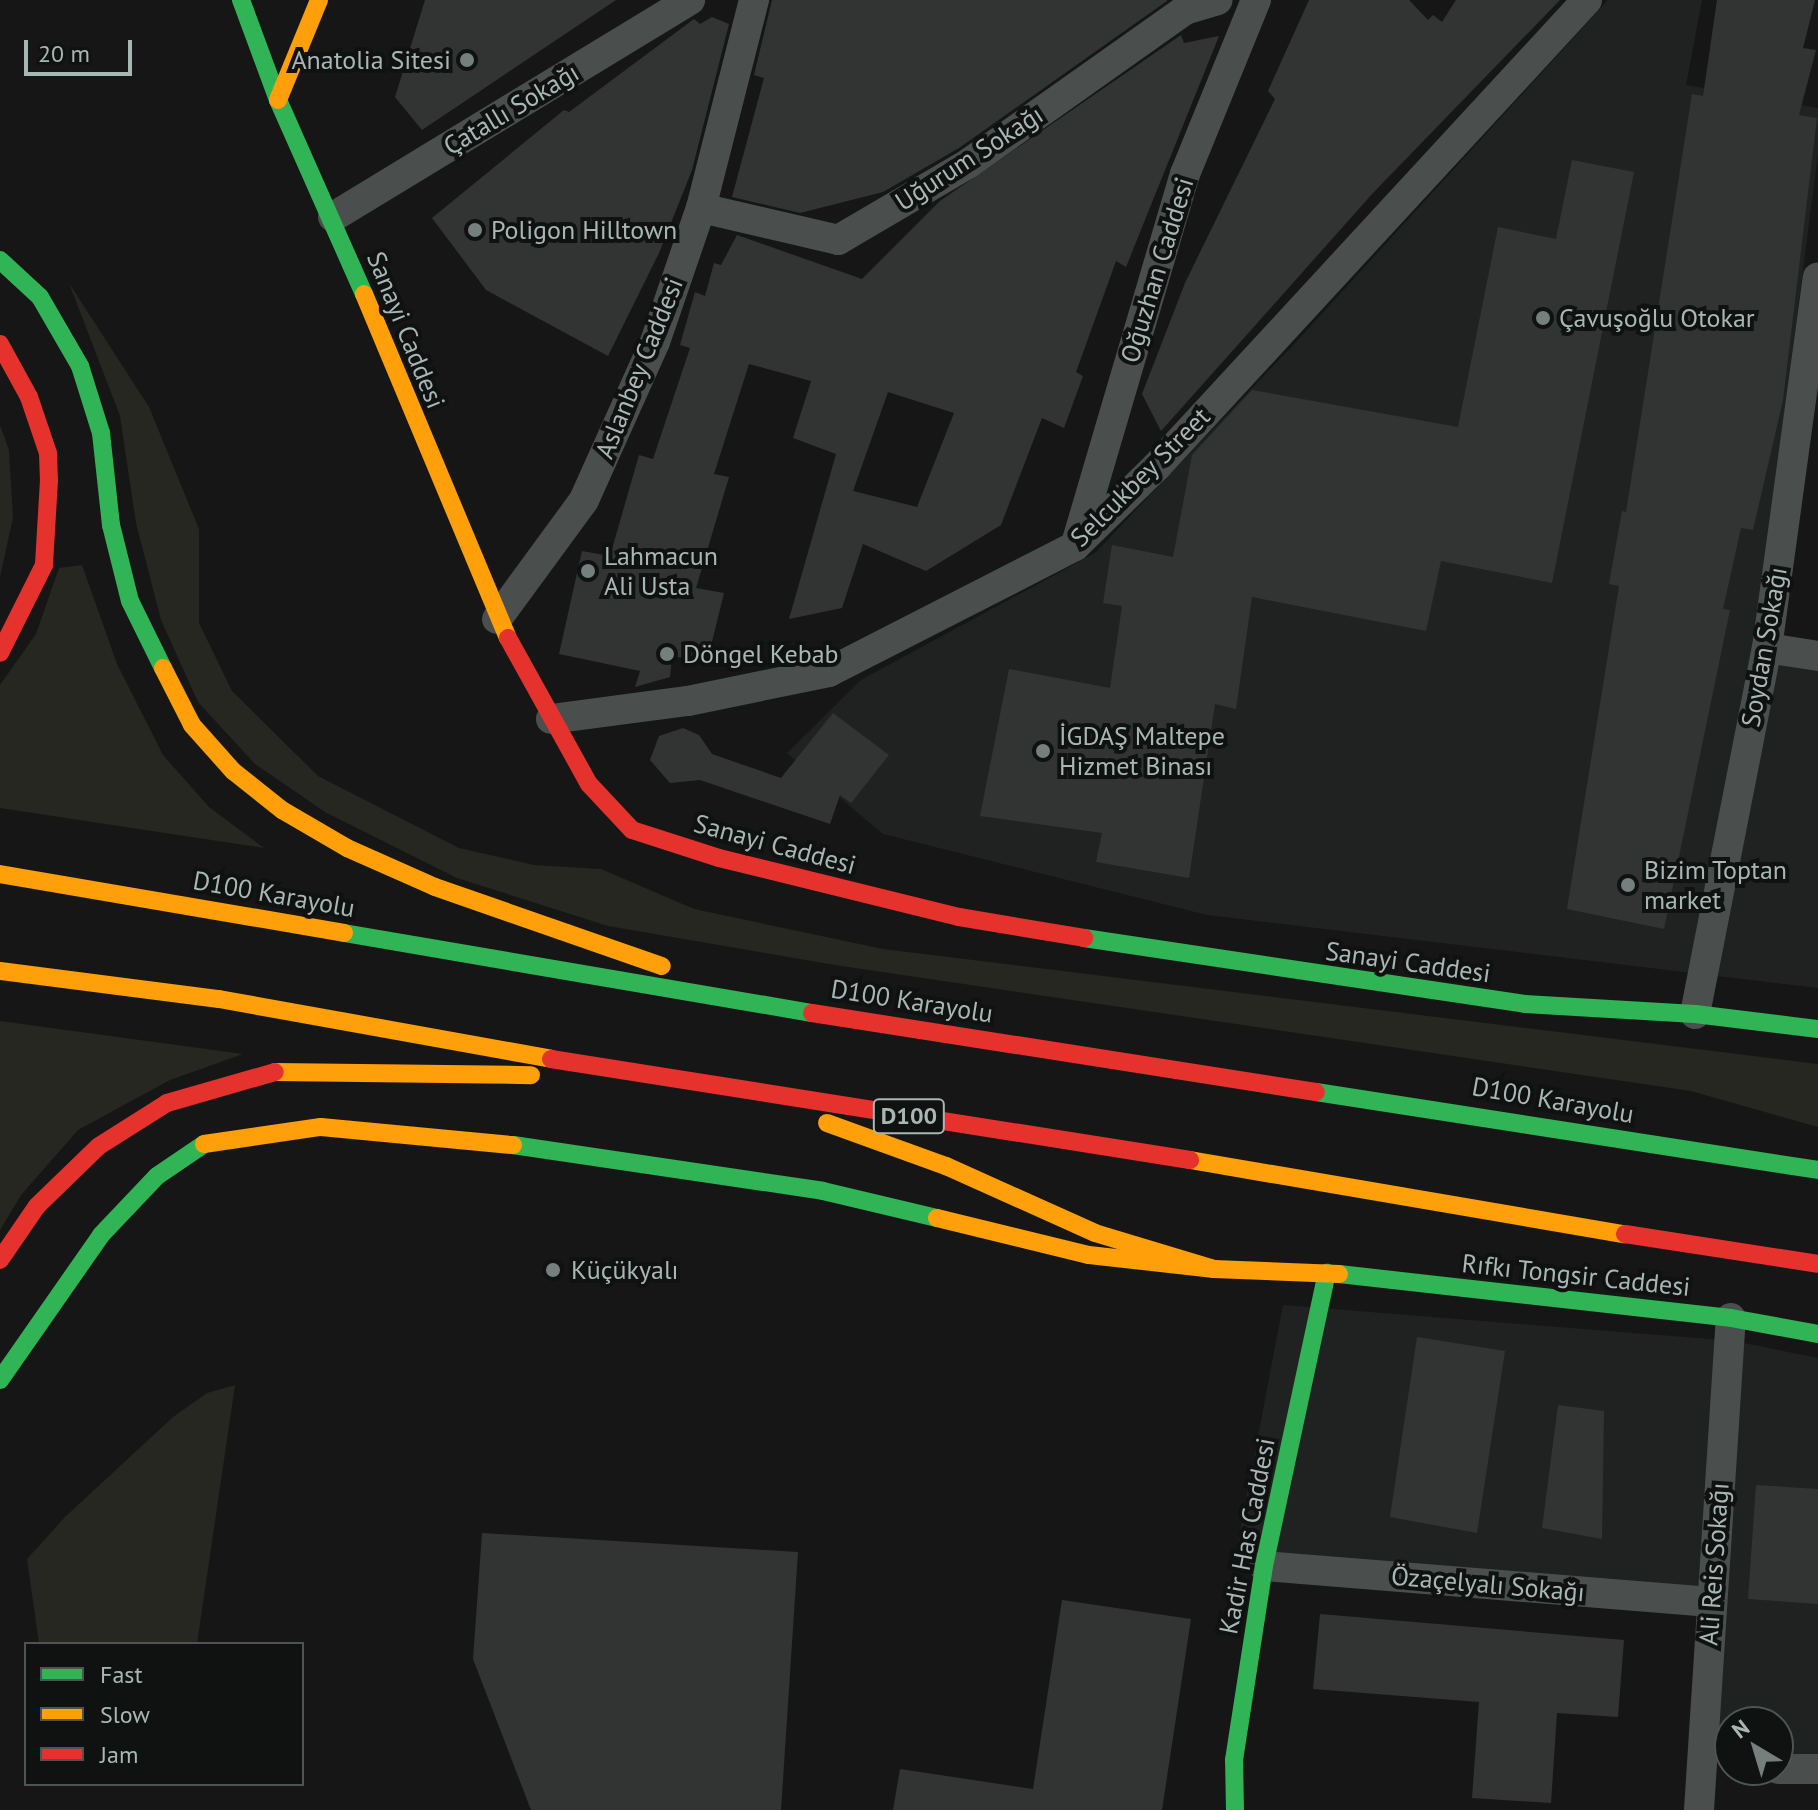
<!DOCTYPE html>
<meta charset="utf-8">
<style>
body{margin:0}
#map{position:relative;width:1818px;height:1810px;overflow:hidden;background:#161616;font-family:"PT Sans",sans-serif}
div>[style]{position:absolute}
.built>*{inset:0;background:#202222}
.green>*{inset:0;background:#262720}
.building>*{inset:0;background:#323433}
.street>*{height:30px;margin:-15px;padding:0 15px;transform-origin:15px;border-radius:15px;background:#4a4f4e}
.fast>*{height:18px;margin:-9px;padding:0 9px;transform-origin:9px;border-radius:9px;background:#30b455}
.slow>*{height:18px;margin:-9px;padding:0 9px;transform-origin:9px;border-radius:9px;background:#ff9f0a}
.jam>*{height:18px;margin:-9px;padding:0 9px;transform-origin:9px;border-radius:9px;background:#e5322d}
.dots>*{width:22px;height:22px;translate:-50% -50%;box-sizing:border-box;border:4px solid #101212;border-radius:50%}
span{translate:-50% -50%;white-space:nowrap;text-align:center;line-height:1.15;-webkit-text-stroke:8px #101212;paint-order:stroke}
.shield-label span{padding:2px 6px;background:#101212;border:2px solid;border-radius:6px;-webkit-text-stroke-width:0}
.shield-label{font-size:24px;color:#a8b7b4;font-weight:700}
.poi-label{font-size:26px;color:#a8b7b4}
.right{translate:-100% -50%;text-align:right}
.left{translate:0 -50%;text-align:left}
.street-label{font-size:26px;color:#a8b7b4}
.legend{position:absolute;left:24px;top:1642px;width:280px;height:144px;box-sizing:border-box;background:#101212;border:2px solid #4d5453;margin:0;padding:10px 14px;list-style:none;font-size:24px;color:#a8b7b4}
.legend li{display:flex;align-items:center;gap:16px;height:40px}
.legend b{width:40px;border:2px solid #4d5453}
.north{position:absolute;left:1714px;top:1706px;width:80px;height:80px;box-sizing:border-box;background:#101212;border:2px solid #4d5453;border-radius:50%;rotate:322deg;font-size:22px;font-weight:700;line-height:32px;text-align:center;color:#a8b7b4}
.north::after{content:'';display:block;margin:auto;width:28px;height:36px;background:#757f7d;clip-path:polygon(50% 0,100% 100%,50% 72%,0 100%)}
.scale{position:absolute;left:24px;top:40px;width:108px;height:36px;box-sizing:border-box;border:4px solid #a8b7b4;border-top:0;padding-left:10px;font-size:24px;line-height:28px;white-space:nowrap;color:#a8b7b4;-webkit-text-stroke:6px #101212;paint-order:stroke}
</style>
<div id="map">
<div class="built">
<i style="clip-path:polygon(1608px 0,1702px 0,1686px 85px,1818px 108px,1818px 154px,1756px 632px,1818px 642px,1818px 988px,1207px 915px,883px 834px,787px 753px,861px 680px,1095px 553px,1298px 340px)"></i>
<i style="clip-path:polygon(1283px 1305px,1734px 1341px,1818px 1358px,1818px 1765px,1778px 1764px,1778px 1722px,1730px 1722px,1730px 1763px,1706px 1762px,1716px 1607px,1235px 1557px)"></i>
</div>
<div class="green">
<i style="clip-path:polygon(69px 283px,149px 407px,199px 529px,199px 623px,232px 691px,318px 776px,459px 848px,534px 865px,601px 869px,694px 909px,883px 949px,1818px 1064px,1818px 1127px,1691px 1091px,835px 965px,608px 926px,457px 878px,325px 812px,255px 764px,198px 702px,161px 620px,136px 523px,120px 416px)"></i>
<i style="clip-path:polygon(0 425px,9px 450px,13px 518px,0 577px)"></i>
<i style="clip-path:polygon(82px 565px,117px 664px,163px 755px,209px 807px,264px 848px,0 808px,0 685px,36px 634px,59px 568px)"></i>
<i style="clip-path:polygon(0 1021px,243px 1054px,170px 1080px,78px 1130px,21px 1195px,0 1230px)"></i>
<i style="clip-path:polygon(235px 1385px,197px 1644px,39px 1644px,27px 1559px,65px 1517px,173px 1417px,207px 1393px)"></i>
</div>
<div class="building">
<i style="clip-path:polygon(425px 0,616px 0,422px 130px,395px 97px)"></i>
<i style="clip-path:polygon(772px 0,1167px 0,1167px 1px,959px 148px,883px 192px,800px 213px,732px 197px,764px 78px,754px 75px)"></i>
<i style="clip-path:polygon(1309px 0,1409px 0,1428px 20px,1433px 15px,1442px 22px,1456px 0,1560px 0,1373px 193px,1161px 431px,1142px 394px,1185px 283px,1275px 99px,1268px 91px)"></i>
<i style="clip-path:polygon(1717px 0,1815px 0,1803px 48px,1816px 50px,1799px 115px,1817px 118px,1783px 400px,1753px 530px,1741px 528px,1723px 609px,1730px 610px,1664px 929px,1567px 909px,1619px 586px,1609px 584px,1622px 511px,1626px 512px,1692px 94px,1703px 96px)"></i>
<i style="clip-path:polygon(712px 17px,729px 24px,692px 170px,659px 253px,608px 356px,486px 290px,432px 218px,564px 110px,569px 112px,694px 19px,700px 24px)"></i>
<i style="clip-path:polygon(evenodd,1181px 35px,1184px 43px,1219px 36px,1126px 267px,1116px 261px,1076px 372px,1083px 376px,1064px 428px,1042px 418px,1001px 525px,926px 571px,863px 544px,842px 608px,789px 619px,836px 454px,793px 438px,811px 381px,749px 364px,714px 474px,729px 477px,696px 588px,724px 593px,708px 658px,672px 657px,670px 677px,635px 687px,640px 671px,559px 654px,582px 551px,610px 556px,639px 455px,653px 459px,690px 348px,680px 345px,695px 292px,705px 296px,714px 263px,721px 265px,737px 235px,862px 279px,940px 201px,1181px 35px,888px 392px,954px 413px,917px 507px,853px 491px,888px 392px)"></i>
<i style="clip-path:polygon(1572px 160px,1634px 172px,1552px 583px,1441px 561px,1426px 631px,1252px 597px,1236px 709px,1215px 704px,1189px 878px,1096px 862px,1102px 833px,980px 816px,1009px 669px,1110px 688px,1122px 606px,1103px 603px,1112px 545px,1173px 557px,1192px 455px,1252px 390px,1458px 427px,1498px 227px,1556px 239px)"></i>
<i style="clip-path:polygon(833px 713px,889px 755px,851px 803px,840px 795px,830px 824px,700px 780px,670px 783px,650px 760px,659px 736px,683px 728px,699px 735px,712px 754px,781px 778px)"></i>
<i style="clip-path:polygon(1417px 1337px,1505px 1351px,1477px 1533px,1390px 1517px)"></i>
<i style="clip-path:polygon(1558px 1405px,1604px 1411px,1602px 1539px,1542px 1528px)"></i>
<i style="clip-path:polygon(1756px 1485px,1818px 1489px,1818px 1604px,1748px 1599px)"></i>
<i style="clip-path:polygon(482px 1533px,798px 1552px,781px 1810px,531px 1810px,473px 1659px)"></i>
<i style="clip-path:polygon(1062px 1600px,1191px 1619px,1162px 1810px,893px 1810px,900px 1769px,1033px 1789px)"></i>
<i style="clip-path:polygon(1320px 1614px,1624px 1640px,1618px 1717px,1557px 1713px,1551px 1803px,1472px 1798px,1479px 1702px,1313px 1689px)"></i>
</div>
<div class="street">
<i style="left:701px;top:208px;width:141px;rotate:13.1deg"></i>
<i style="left:838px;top:240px;width:152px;rotate:-30.4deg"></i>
<i style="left:969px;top:163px;width:265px;rotate:-35.3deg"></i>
<i style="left:1185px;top:10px;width:34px;rotate:-17deg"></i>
<i style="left:333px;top:217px;width:418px;rotate:-31.3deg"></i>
<i style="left:1076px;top:544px;width:386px;rotate:-73.6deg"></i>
<i style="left:1185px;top:174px;width:188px;rotate:-67.8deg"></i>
<i style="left:497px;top:619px;width:147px;rotate:-53.8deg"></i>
<i style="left:584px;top:500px;width:173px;rotate:-65.8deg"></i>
<i style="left:655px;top:342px;width:142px;rotate:-71.1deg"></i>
<i style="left:701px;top:208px;width:215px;rotate:-75.7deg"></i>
<i style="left:1767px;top:648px;width:52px;rotate:8.9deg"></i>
<i style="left:551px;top:719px;width:138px;rotate:-7.5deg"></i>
<i style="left:688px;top:701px;width:144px;rotate:-11.6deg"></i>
<i style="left:829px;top:672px;width:276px;rotate:-27.1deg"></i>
<i style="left:1075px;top:546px;width:115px;rotate:-44.3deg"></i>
<i style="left:1157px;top:466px;width:634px;rotate:-47.3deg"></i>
<i style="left:1695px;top:1014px;width:373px;rotate:-78.9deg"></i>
<i style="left:1767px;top:648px;width:374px;rotate:-82.2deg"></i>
<i style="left:1264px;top:1566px;width:448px;rotate:4.6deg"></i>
<i style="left:1778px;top:1769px;width:40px"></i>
<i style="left:1699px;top:1810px;width:493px;rotate:-86.3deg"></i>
</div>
<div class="fast">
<i style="left:241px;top:0;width:107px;rotate:69.7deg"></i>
<i style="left:278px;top:100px;width:212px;rotate:66.1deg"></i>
<i style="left:0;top:260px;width:54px;rotate:42.8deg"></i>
<i style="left:40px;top:297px;width:80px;rotate:59.9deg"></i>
<i style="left:80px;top:366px;width:70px;rotate:72.6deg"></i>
<i style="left:101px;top:433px;width:93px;rotate:83.8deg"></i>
<i style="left:111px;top:525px;width:78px;rotate:76deg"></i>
<i style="left:130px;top:601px;width:75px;rotate:63.8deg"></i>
<i style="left:344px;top:933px;width:475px;rotate:9.7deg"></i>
<i style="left:1084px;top:938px;width:446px;rotate:8.5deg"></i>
<i style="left:1525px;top:1004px;width:170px;rotate:3.4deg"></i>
<i style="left:1695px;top:1014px;width:124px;rotate:7deg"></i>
<i style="left:1316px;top:1092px;width:508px;rotate:8.83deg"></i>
<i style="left:513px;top:1145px;width:313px;rotate:8.4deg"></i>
<i style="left:823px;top:1191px;width:117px;rotate:13.3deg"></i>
<i style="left:1339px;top:1274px;width:394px;rotate:6.4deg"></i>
<i style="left:1731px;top:1318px;width:88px;rotate:10.4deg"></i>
<i style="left:0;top:1380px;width:177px;rotate:-55.1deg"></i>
<i style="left:101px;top:1235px;width:81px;rotate:-46.5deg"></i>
<i style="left:157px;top:1176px;width:57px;rotate:-34.2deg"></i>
<i style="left:1235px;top:1810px;width:50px;rotate:-91.1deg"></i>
<i style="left:1234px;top:1760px;width:196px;rotate:-81.2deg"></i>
<i style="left:1264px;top:1566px;width:300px;rotate:-77.9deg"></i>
</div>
<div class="slow">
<i style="left:278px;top:100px;width:108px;rotate:-67.7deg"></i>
<i style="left:364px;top:294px;width:373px;rotate:67.3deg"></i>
<i style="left:163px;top:668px;width:64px;rotate:63deg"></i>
<i style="left:192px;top:725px;width:62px;rotate:48.3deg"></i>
<i style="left:233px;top:771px;width:63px;rotate:38.5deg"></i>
<i style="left:282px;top:810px;width:75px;rotate:30.3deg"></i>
<i style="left:347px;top:848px;width:96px;rotate:23.9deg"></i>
<i style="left:435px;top:887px;width:240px;rotate:19.2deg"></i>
<i style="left:0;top:874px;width:349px;rotate:9.7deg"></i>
<i style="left:0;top:971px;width:221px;rotate:7.3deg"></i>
<i style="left:219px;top:999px;width:337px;rotate:10.2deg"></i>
<i style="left:275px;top:1072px;width:256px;rotate:0.7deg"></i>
<i style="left:827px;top:1123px;width:127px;rotate:19.9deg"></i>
<i style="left:946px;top:1166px;width:163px;rotate:24.2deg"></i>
<i style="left:1095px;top:1233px;width:124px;rotate:16.8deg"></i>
<i style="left:204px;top:1144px;width:118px;rotate:-8.3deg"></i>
<i style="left:321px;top:1127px;width:193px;rotate:5.4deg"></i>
<i style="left:1190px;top:1160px;width:441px;rotate:9.7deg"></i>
<i style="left:937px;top:1218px;width:156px;rotate:13.7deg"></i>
<i style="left:1089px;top:1255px;width:126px;rotate:6.4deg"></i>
<i style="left:1214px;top:1269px;width:125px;rotate:2.3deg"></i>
</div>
<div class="jam">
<i style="left:0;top:344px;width:60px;rotate:61.3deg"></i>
<i style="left:29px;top:397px;width:59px;rotate:71.3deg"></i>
<i style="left:48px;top:453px;width:27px;rotate:88deg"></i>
<i style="left:49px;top:480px;width:85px;rotate:93.4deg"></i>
<i style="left:44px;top:565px;width:98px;rotate:116.6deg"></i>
<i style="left:508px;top:638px;width:167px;rotate:61deg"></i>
<i style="left:589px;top:784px;width:63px;rotate:46.9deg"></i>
<i style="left:632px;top:830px;width:91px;rotate:17.8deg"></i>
<i style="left:719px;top:858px;width:247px;rotate:13.8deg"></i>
<i style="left:959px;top:917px;width:127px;rotate:9.5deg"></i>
<i style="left:812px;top:1013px;width:510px;rotate:8.91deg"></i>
<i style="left:551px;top:1059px;width:647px;rotate:8.98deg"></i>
<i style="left:1625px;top:1234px;width:195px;rotate:8.8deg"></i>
<i style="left:0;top:1260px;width:65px;rotate:-55.6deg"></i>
<i style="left:37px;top:1206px;width:86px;rotate:-44.1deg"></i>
<i style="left:99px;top:1146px;width:80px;rotate:-32.3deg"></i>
<i style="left:167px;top:1103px;width:112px;rotate:-16deg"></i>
</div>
<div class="dots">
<i style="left:467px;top:60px;background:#757f7d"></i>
<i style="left:475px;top:230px;background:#757f7d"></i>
<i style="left:1543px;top:318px;background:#757f7d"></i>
<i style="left:588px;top:571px;background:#757f7d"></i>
<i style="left:667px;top:654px;background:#757f7d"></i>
<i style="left:1043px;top:751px;background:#757f7d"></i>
<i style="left:1628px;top:885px;background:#757f7d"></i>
<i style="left:553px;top:1270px;background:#757f7d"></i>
</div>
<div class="shield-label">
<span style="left:909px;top:1116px">D100</span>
</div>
<div class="poi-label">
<span class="right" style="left:451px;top:60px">Anatolia Sitesi</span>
<span class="left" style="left:491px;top:230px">Poligon Hilltown</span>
<span class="left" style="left:1559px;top:318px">Çavuşoğlu Otokar</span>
<span class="left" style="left:604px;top:571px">Lahmacun<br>Ali Usta</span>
<span class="left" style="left:683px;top:654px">Döngel Kebab</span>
<span class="left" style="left:1059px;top:751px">İGDAŞ Maltepe<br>Hizmet Binası</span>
<span class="left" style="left:1644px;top:885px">Bizim Toptan<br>market</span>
<span class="left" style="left:571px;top:1270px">Küçükyalı</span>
</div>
<div class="street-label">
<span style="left:511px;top:109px;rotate:-31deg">Çatallı Sokağı</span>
<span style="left:969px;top:158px;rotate:-33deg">Uğurum Sokağı</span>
<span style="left:1157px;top:270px;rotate:-73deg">Oğuzhan Caddesi</span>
<span style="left:406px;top:330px;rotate:68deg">Sanayi Caddesi</span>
<span style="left:639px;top:368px;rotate:-68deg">Aslanbey Caddesi</span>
<span style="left:1140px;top:477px;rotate:-45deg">Selcukbey Street</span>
<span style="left:1764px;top:647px;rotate:-80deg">Soydan Sokağı</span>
<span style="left:775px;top:844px;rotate:15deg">Sanayi Caddesi</span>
<span style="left:274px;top:894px;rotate:10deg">D100 Karayolu</span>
<span style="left:1408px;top:962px;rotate:8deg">Sanayi Caddesi</span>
<span style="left:912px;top:1001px;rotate:9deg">D100 Karayolu</span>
<span style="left:1553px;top:1100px;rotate:10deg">D100 Karayolu</span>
<span style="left:1576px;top:1275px;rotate:6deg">Rıfkı Tongsir Caddesi</span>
<span style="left:1247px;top:1536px;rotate:-79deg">Kadir Has Caddesi</span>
<span style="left:1714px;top:1564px;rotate:-86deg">Ali Reis Sokağı</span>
<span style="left:1488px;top:1584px;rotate:5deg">Özaçelyalı Sokağı</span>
</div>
<ul class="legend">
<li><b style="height:10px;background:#30b455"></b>Fast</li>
<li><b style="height:10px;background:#ff9f0a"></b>Slow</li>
<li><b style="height:10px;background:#e5322d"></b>Jam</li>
</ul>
<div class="north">N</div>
<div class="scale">20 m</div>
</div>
